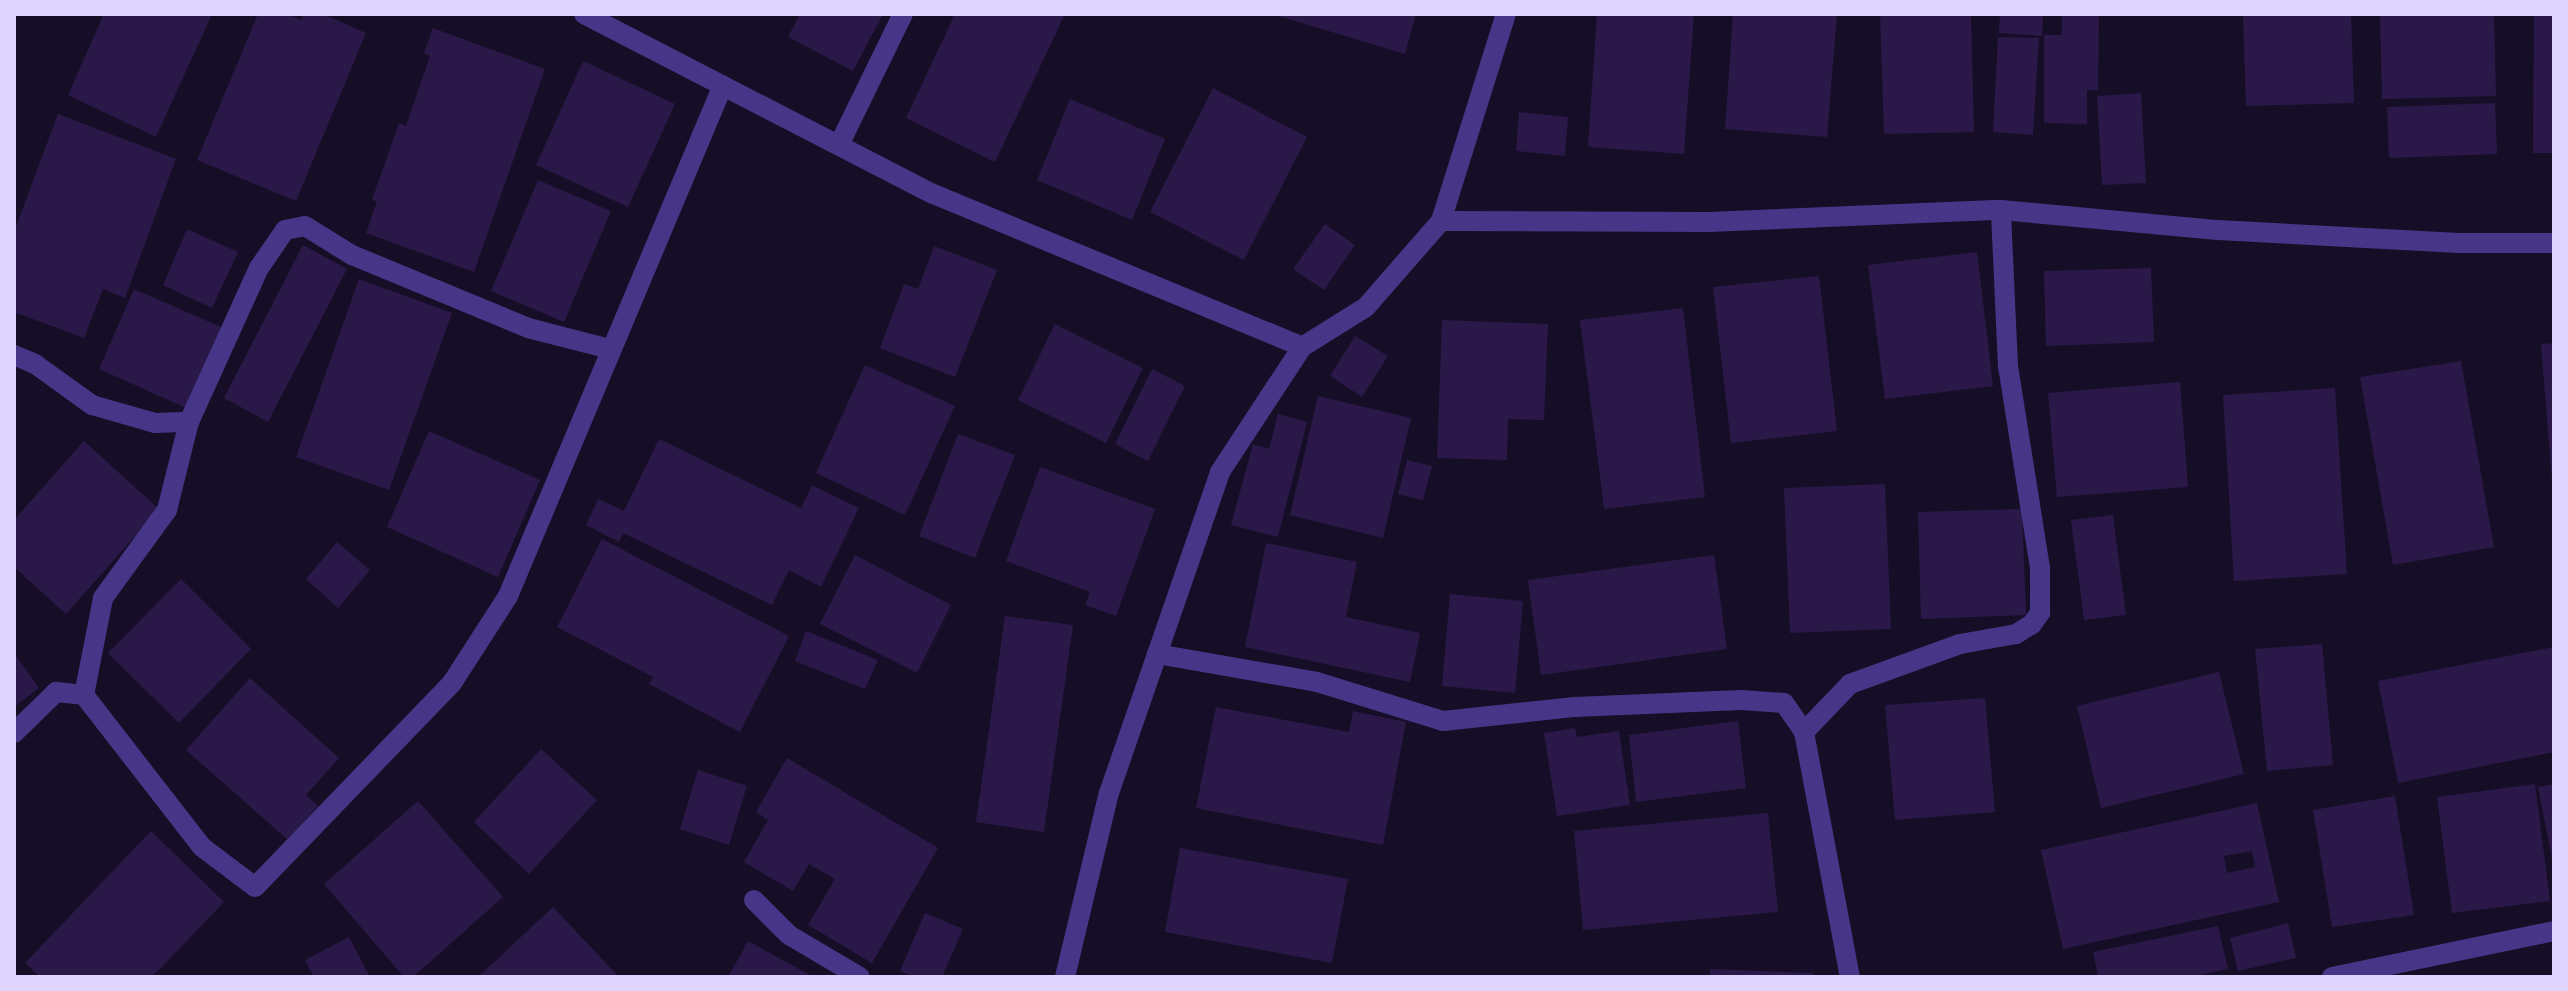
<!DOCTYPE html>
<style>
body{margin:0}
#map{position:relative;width:2568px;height:991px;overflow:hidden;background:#160e26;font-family:"DM Sans",sans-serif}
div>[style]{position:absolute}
.building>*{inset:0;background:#2a1948}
.minor>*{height:20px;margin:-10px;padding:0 10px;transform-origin:10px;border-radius:10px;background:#463688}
span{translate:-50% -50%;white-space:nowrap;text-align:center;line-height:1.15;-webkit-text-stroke:6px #160e26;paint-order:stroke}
.frame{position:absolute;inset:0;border:16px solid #dfd3ff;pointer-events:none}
</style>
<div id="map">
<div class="building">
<i style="clip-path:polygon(104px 14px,212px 14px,156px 137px,68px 95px)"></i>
<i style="clip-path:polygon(258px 14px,287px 14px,301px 20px,304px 14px,323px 14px,366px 33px,296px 201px,197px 160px)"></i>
<i style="clip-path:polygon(800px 14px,883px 14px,853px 71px,788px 37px)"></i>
<i style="clip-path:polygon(955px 14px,1065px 14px,995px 162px,906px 118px)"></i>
<i style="clip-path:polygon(1272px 14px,1416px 14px,1405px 54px)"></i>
<i style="clip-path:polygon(1597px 14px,1694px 14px,1684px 154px,1588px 147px)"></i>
<i style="clip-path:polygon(1733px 14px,1837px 14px,1827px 137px,1725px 129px)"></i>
<i style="clip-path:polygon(1880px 14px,1971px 14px,1974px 132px,1884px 134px)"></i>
<i style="clip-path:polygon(2000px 14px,2043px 14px,2042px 36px,1999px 33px)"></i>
<i style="clip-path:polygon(2062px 14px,2099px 14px,2098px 90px,2087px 90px,2087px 124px,2044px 123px,2044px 35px,2062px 35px)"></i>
<i style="clip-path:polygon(2243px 14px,2351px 14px,2354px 103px,2246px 106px)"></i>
<i style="clip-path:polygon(2380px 14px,2494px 14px,2496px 96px,2382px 99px)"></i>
<i style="clip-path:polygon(2534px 14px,2554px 14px,2554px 153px,2533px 153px)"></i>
<i style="clip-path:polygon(433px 28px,545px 69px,474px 272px,366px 233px,377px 201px,372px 200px,399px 123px,406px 126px,430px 56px,424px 53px)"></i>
<i style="clip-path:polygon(1998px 37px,2039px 38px,2033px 135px,1993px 132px)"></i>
<i style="clip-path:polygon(583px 61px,675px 104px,628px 207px,536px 165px)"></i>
<i style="clip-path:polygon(1213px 88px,1307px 137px,1244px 260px,1150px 212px)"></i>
<i style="clip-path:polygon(2141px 93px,2146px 183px,2102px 185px,2097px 96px)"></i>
<i style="clip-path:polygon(1070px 99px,1165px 139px,1132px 220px,1037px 180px)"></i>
<i style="clip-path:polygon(2495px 103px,2497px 154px,2389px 158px,2387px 107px)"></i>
<i style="clip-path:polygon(1519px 112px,1568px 117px,1565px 156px,1516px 151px)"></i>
<i style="clip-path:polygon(58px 114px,176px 159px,125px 298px,103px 289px,84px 338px,14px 312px,14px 232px)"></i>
<i style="clip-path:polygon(538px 180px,611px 211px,564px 322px,491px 291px)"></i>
<i style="clip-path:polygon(1325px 224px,1355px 245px,1324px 290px,1293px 269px)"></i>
<i style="clip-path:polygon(187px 229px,238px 252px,212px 308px,163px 285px)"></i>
<i style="clip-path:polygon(303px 245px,347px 269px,268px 422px,224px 398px)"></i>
<i style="clip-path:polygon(934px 246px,997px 270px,955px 377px,880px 348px,904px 284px,918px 289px)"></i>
<i style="clip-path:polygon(1977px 252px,1993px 386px,1885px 399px,1868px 265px)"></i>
<i style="clip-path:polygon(2151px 268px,2154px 342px,2046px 346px,2044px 271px)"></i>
<i style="clip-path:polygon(1819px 276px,1837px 431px,1731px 443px,1713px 287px)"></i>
<i style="clip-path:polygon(359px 279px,452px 313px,389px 490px,296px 457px)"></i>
<i style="clip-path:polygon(134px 289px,221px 327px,186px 408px,99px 369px)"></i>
<i style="clip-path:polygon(1683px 308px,1705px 497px,1604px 509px,1580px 320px)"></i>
<i style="clip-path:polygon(1442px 320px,1548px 324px,1544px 420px,1508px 419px,1507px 460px,1437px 458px)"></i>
<i style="clip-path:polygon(1055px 324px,1143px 368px,1106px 443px,1018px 400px)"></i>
<i style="clip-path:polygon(1355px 336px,1388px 356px,1362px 397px,1330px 376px)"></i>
<i style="clip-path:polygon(2554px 343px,2554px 481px,2552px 481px,2541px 344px)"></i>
<i style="clip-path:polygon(2461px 361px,2494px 547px,2393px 565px,2360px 377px)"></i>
<i style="clip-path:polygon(865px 365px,955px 406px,905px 515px,816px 473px)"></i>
<i style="clip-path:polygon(1152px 369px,1185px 386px,1148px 461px,1115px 444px)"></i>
<i style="clip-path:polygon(2180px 382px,2188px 487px,2057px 497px,2048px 393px)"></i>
<i style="clip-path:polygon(2335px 388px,2347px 574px,2234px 581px,2223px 395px)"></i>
<i style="clip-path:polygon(1318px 396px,1411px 418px,1383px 538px,1290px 515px)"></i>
<i style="clip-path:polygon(1278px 414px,1307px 422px,1278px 537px,1231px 525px,1253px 444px,1269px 449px)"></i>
<i style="clip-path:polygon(429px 431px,540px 480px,498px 577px,387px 527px)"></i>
<i style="clip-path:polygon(958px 434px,1015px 455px,975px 558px,919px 536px)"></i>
<i style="clip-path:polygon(659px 439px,801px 508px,812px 485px,859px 508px,821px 587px,789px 570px,772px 605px,623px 533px,619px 542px,586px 525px,598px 499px,624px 511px)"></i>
<i style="clip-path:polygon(84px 441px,159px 509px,66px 614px,14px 567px,14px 520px)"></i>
<i style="clip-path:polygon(1407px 460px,1432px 466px,1423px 500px,1398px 494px)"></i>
<i style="clip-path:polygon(1040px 467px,1155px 509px,1116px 616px,1085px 605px,1090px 592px,1006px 561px)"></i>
<i style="clip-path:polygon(1885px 484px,1891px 629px,1790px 633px,1784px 488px)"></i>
<i style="clip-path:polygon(2022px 509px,2026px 615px,1921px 619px,1918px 512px)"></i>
<i style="clip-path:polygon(2113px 515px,2126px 615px,2084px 620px,2071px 520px)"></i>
<i style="clip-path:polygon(602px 539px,789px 636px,740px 732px,649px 684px,653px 677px,557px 627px)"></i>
<i style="clip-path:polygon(337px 542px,370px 570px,338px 608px,306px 579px)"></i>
<i style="clip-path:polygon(1266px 543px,1357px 562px,1346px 617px,1420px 633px,1410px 682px,1245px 647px)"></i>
<i style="clip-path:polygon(855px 555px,951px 605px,917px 673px,820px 624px)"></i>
<i style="clip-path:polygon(1714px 555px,1727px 649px,1541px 675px,1528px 580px)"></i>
<i style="clip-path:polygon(181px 579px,251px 649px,179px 723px,108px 653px)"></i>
<i style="clip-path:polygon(1450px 594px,1523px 601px,1515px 693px,1442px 686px)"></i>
<i style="clip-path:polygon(1005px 616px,1073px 625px,1044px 832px,976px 822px)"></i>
<i style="clip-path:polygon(806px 631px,878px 660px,865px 689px,795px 661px)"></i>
<i style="clip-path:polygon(2322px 644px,2333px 765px,2267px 771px,2255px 649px)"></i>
<i style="clip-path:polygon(2554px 647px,2554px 752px,2398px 783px,2378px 681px)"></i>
<i style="clip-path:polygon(14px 653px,39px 688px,14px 707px)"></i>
<i style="clip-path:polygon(2219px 672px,2244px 774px,2101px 808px,2077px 706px)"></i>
<i style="clip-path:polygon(250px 678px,339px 758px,306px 795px,318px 806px,288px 840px,186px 750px)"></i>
<i style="clip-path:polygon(1985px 698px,1995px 812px,1895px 820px,1885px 705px)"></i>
<i style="clip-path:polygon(1216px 707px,1349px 732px,1353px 711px,1406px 722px,1383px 845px,1196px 808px)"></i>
<i style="clip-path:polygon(1738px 721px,1746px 788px,1636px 802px,1629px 735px)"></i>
<i style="clip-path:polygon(1575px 728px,1577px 737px,1619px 731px,1630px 805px,1557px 816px,1544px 733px)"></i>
<i style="clip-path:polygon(541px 749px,597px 800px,529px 874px,474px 822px)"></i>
<i style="clip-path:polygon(787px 758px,938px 848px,872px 963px,808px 925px,835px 879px,809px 864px,793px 891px,744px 862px,768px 820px,756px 812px)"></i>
<i style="clip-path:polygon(698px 770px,747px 786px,729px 845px,680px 829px)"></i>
<i style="clip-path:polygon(2535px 784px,2550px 901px,2452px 913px,2437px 797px)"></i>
<i style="clip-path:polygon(2554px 784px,2554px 863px,2553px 863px,2538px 787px)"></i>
<i style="clip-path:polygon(2395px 796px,2414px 915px,2332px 927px,2313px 810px)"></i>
<i style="clip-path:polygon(418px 801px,503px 897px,413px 977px,404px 977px,324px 884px)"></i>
<i style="clip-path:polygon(evenodd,2257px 803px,2279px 902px,2063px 949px,2041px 850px,2257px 803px,2252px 851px,2255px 867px,2227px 873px,2224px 856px,2252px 851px)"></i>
<i style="clip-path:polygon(1768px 813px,1778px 912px,1583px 930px,1574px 831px)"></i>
<i style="clip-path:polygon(151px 831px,224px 902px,152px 977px,40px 977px,25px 963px)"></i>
<i style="clip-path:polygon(1180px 848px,1348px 879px,1332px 963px,1165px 932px)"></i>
<i style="clip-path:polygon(553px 907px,619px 977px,478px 977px)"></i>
<i style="clip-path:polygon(925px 913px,963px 929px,942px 977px,914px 977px,900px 971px)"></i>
<i style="clip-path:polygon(2288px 923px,2296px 958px,2238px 971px,2230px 938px)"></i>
<i style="clip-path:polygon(2218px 926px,2228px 969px,2190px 977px,2098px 977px,2093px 952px)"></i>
<i style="clip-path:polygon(349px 937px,370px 977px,314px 977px,305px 960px)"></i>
<i style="clip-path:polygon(748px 941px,814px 977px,728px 977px)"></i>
<i style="clip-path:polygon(1710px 969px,1813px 973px,1813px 977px,1710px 977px)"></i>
</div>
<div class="minor">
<i style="left:584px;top:14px;width:390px;rotate:27.3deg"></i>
<i style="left:931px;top:193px;width:402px;rotate:22.5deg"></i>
<i style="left:839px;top:145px;width:146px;rotate:-64deg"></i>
<i style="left:1441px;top:221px;width:268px;rotate:0.2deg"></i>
<i style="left:1709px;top:222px;width:292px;rotate:-2.4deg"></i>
<i style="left:2001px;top:210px;width:218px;rotate:5.3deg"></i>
<i style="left:2218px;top:230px;width:241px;rotate:3.1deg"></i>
<i style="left:2459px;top:243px;width:95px"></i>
<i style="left:14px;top:355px;width:23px;rotate:23deg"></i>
<i style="left:35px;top:364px;width:70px;rotate:35.7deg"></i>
<i style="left:92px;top:405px;width:66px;rotate:15.9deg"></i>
<i style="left:155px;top:423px;width:34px;rotate:-2deg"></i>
<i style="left:189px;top:422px;width:169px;rotate:-65.6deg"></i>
<i style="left:259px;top:268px;width:46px;rotate:-55.6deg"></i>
<i style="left:285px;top:230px;width:20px;rotate:-11deg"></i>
<i style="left:305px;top:226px;width:55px;rotate:31.7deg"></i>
<i style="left:352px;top:255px;width:191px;rotate:22.5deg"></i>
<i style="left:528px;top:328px;width:85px;rotate:14.4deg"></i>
<i style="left:1157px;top:654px;width:162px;rotate:9.9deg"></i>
<i style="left:1317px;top:682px;width:132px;rotate:17.2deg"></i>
<i style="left:1443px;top:721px;width:133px;rotate:-6.1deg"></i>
<i style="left:1575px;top:707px;width:166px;rotate:-2.4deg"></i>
<i style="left:1741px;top:700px;width:43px;rotate:4deg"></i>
<i style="left:1784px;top:703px;width:35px;rotate:55deg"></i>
<i style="left:1804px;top:732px;width:249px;rotate:79.4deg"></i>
<i style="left:84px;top:695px;width:192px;rotate:52.2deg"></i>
<i style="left:202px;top:847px;width:66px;rotate:37deg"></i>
<i style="left:255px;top:887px;width:284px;rotate:-46deg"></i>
<i style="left:452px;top:683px;width:103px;rotate:-57.2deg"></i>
<i style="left:508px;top:596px;width:554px;rotate:-67.18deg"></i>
<i style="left:1804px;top:732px;width:66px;rotate:-46.2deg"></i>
<i style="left:1850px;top:684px;width:117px;rotate:-20deg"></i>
<i style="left:1960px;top:644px;width:57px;rotate:-10.1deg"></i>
<i style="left:2016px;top:634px;width:19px;rotate:-32deg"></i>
<i style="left:2032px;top:624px;width:14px;rotate:-54deg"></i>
<i style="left:2040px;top:613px;width:45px;rotate:-90deg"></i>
<i style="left:2040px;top:568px;width:204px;rotate:-99deg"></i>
<i style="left:2008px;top:367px;width:157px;rotate:-92.6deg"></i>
<i style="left:14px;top:733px;width:59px;rotate:-44.3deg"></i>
<i style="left:56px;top:692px;width:28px;rotate:6deg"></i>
<i style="left:84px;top:695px;width:99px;rotate:-78.9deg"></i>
<i style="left:103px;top:598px;width:109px;rotate:-54deg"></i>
<i style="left:167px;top:510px;width:91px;rotate:-76deg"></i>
<i style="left:754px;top:900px;width:49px;rotate:45deg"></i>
<i style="left:789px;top:935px;width:82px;rotate:30.6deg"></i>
<i style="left:1065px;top:977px;width:189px;rotate:-76.6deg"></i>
<i style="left:1109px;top:793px;width:340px;rotate:-70.9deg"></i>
<i style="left:1220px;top:472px;width:149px;rotate:-56.7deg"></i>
<i style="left:1302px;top:347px;width:75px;rotate:-32deg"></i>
<i style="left:1366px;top:307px;width:114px;rotate:-48.9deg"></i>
<i style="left:1441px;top:221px;width:217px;rotate:-72.6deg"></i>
<i style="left:2332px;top:977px;width:227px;rotate:-11.7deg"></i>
</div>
<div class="frame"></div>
</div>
